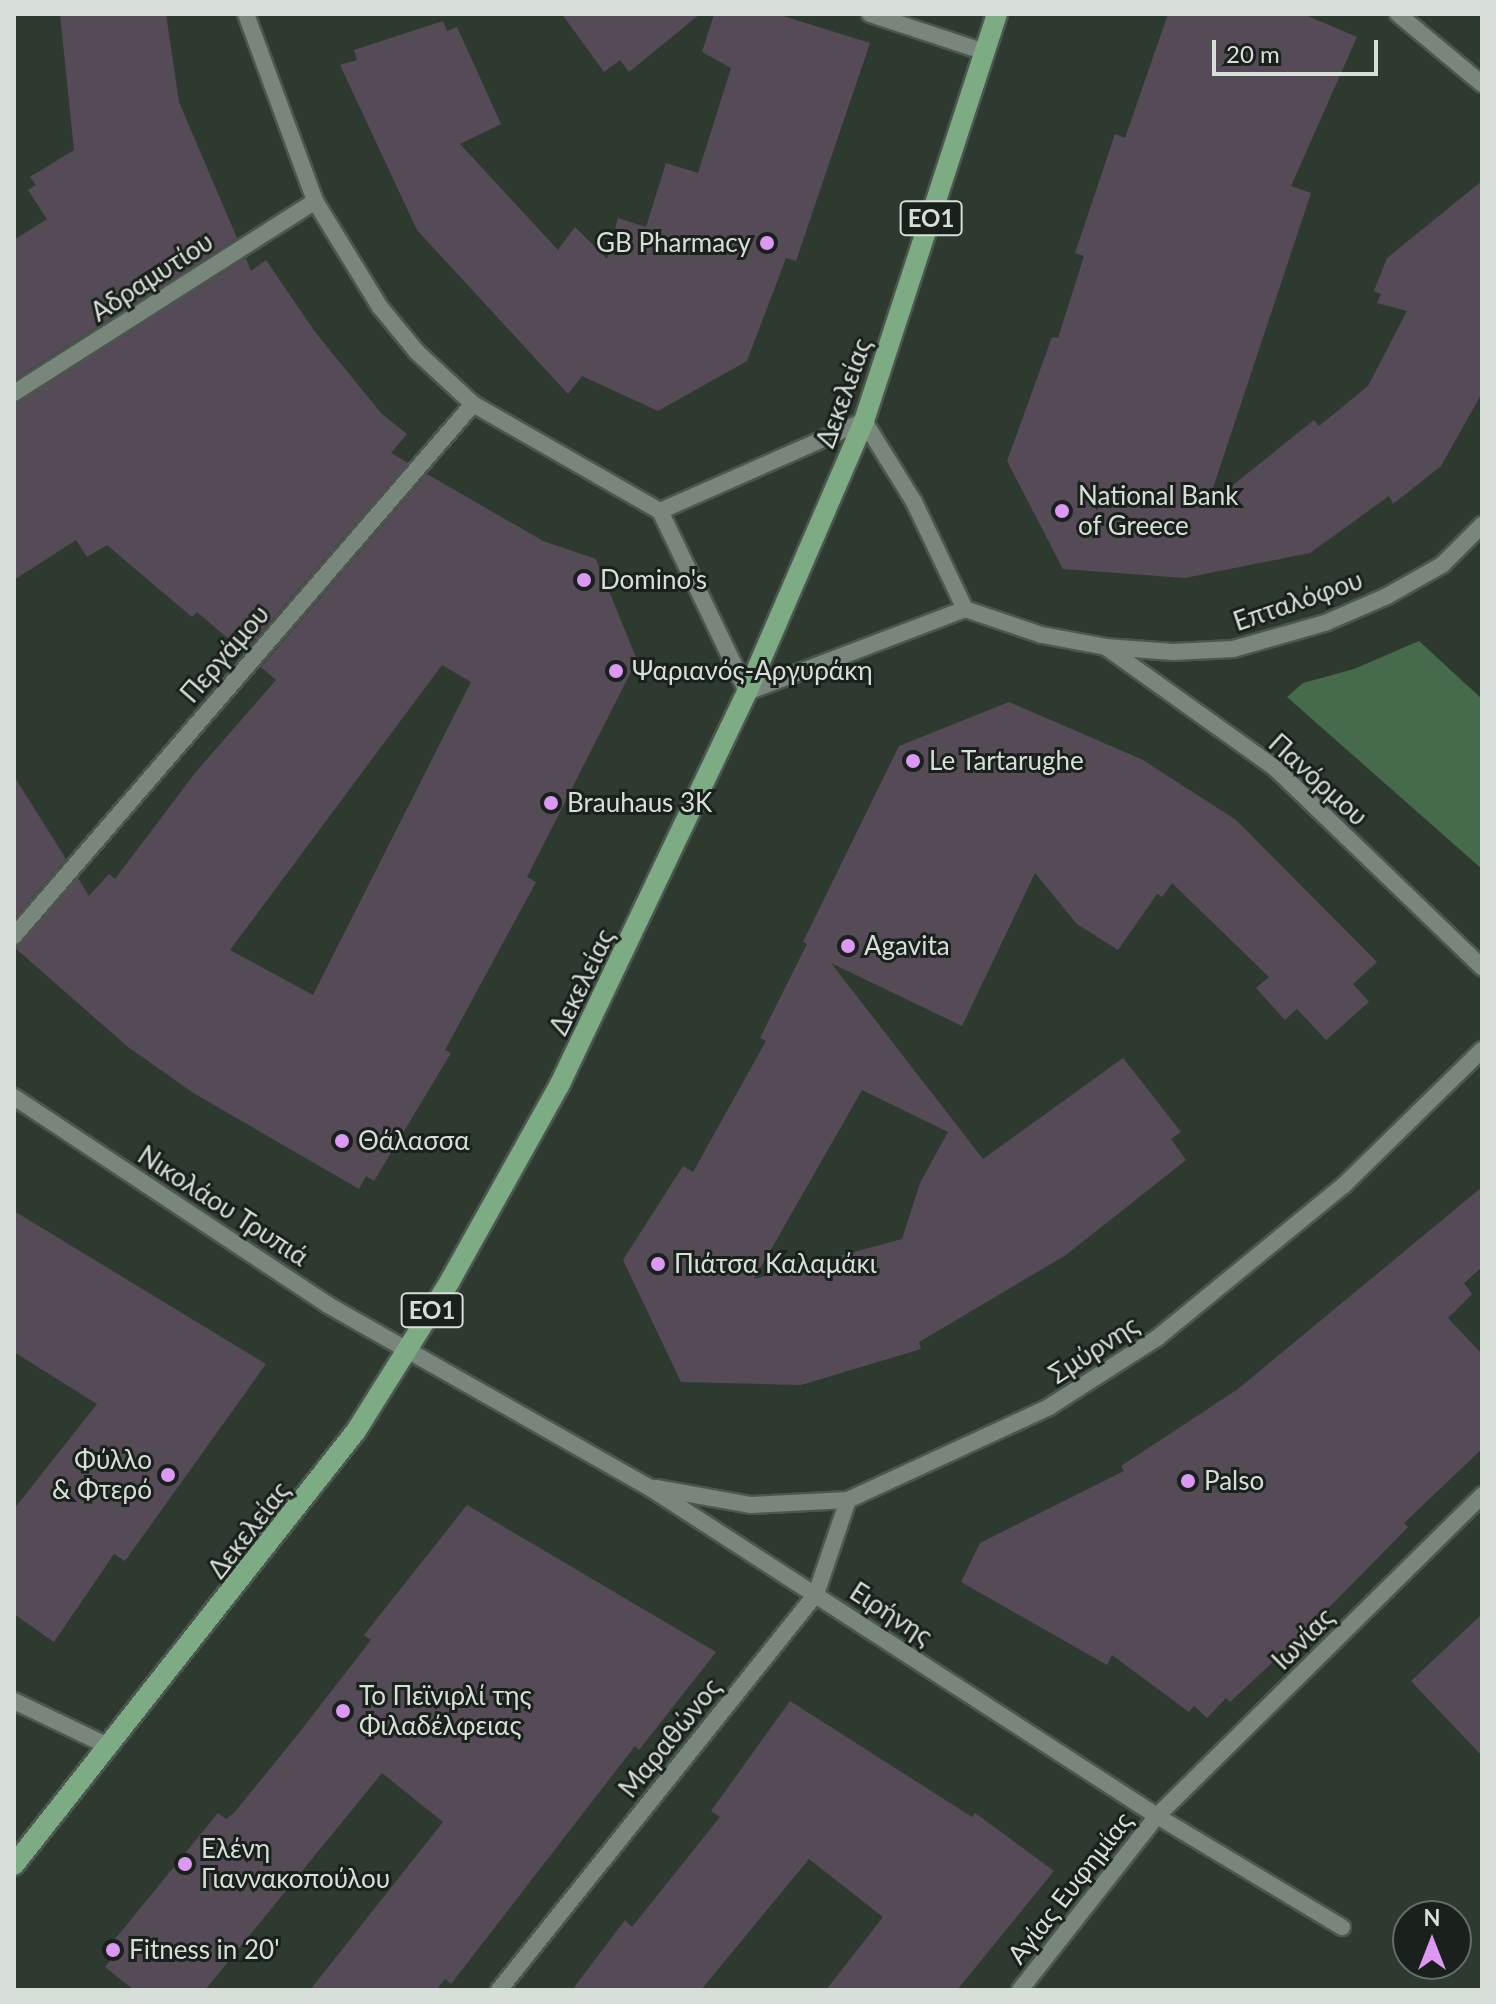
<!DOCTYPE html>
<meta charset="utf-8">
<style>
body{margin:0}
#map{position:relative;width:1496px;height:2004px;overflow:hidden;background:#2e3a30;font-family:Lato,sans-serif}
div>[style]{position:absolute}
.green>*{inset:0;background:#466b4c}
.building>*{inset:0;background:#544b57}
.roads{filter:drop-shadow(2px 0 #4c564e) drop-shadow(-2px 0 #4c564e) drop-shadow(0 2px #4c564e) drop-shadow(0 -2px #4c564e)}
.pedestrian>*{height:16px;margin:-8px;padding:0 8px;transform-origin:8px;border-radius:8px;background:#79867b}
.minor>*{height:16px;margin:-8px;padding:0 8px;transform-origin:8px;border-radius:8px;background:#79867b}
.tertiary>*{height:16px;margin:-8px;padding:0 8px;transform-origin:8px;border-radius:8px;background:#79867b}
.primary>*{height:20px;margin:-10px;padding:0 10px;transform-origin:10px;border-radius:10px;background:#7dac84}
.dots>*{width:22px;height:22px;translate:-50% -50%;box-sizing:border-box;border:4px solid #1a201b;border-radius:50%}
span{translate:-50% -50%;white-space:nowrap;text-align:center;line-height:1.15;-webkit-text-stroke:6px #1a201b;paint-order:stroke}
.shield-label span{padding:2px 6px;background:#1a201b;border:2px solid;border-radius:6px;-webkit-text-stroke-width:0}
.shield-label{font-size:24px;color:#d7dfd8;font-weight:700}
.poi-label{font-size:26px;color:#d7dfd8}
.right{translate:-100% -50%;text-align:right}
.left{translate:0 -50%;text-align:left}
.street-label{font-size:26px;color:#d7dfd8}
.frame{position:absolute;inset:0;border:16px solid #d7dfd8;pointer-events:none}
.north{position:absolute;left:1392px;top:1900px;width:80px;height:80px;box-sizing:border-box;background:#1a201b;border:2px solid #666c67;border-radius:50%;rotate:0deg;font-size:22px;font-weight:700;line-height:32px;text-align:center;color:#d7dfd8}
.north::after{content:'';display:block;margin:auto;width:28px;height:36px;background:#dc99f4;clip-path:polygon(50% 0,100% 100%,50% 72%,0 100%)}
.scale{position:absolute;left:1212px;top:40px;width:166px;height:36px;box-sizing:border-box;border:4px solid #d7dfd8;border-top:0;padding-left:10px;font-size:24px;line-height:28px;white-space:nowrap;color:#d7dfd8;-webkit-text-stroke:6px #1a201b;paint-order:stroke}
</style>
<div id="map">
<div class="green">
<i style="clip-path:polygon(1419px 641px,1482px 699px,1482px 869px,1287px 697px,1303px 683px,1354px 669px)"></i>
</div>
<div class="building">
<i style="clip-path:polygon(60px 14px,166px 14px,179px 102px,237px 238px,14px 380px,14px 240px,47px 219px,28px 190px,36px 185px,30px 177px,74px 150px)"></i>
<i style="clip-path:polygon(562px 14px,700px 14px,629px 72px,620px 60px,604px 72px)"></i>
<i style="clip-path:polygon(714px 14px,777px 14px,870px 43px,796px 261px,786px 258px,747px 361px,658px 411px,582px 376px,568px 394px,417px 230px,340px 65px,357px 60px,354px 50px,443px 21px,447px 31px,457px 27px,501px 124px,460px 144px,558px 250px,575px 227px,607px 259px,618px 218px,646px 227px,666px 163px,698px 173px,731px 68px,702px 52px)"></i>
<i style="clip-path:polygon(1168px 14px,1303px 14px,1357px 37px,1291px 186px,1311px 193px,1207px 506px,1314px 420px,1319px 426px,1368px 386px,1407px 311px,1377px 303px,1381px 294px,1374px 291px,1387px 258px,1482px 181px,1482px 393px,1441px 466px,1393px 504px,1389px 496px,1310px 553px,1185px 578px,1063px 569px,1007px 461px,1052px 337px,1058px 338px,1084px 256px,1075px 253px,1115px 134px,1125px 138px)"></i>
<i style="clip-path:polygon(246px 258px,251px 271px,266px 260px,315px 332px,381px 413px,407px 434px,391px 453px,408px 463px,244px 652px,197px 612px,192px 617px,107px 545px,87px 557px,76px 540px,14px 580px,14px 404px)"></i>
<i style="clip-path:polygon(evenodd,427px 474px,543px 541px,596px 559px,637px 660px,527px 877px,536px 882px,445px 1050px,451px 1053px,374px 1181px,366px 1176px,359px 1189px,195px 1094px,128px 1047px,14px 947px,78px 878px,89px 896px,109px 874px,115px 879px,195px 773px,276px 680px,261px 667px,427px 474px,442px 665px,471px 682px,313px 995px,230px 950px,442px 665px)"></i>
<i style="clip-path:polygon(evenodd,1009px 702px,1143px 760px,1236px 820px,1377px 962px,1353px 984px,1369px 1002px,1326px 1040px,1297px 1009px,1285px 1020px,1256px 988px,1269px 977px,1172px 883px,1162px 897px,1157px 894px,1118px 950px,1077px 924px,1035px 873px,962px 1026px,831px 963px,983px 1159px,1123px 1058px,1181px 1132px,1171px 1139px,1186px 1160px,1066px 1255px,919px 1342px,921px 1349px,801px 1385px,681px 1382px,623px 1260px,683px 1166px,693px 1172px,766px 1041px,760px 1038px,807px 944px,803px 942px,899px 746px,1009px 702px,862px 1090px,948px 1132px,920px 1183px,902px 1239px,754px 1279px,862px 1090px)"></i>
<i style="clip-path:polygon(14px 776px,66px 859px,14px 919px)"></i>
<i style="clip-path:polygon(1482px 1187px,1482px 1267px,1464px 1283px,1472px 1294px,1448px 1318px,1482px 1354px,1482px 1449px,1404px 1523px,1408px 1527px,1309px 1628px,1230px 1702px,1226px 1698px,1207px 1718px,1194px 1706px,1189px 1712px,1112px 1655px,1107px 1665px,961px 1582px,980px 1543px,1124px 1471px,1121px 1466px,1238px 1389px)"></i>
<i style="clip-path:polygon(14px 1211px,266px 1364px,125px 1561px,114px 1554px,54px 1642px,14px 1614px,14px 1509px,97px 1404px,14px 1352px)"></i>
<i style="clip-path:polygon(467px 1505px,716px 1652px,639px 1750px,635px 1746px,451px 1984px,445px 1979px,436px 1990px,310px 1990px,443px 1822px,382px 1773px,205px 1990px,134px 1990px,105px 1967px,110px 1961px,102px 1955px,218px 1813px,226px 1819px,234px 1813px,295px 1738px,371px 1640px,364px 1635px)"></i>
<i style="clip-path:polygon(1482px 1614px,1482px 1756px,1411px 1681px)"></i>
<i style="clip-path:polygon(790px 1701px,972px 1817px,975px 1813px,1054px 1871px,957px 1990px,826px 1990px,883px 1917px,809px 1859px,701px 1990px,572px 1990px,625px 1920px,632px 1927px,720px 1817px,711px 1811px)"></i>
</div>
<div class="roads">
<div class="pedestrian">
<i style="left:870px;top:14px;width:121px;rotate:18.3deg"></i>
<i style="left:1398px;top:14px;width:109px;rotate:39.8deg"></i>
</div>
<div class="minor">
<i style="left:246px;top:14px;width:199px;rotate:69.7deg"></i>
<i style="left:315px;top:201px;width:124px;rotate:58.5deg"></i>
<i style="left:380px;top:307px;width:58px;rotate:50.6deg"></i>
<i style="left:417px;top:352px;width:76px;rotate:42.9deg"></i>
<i style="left:473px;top:404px;width:215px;rotate:29.8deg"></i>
<i style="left:660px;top:511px;width:201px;rotate:64.3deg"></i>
<i style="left:747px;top:692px;width:233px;rotate:-20.8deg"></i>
<i style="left:965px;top:609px;width:81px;rotate:18.7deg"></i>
<i style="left:1042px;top:635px;width:65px;rotate:10.6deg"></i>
<i style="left:1106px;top:647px;width:67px;rotate:4.3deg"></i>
<i style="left:1173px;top:652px;width:60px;rotate:-2.9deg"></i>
<i style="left:1233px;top:649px;width:96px;rotate:-15.8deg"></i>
<i style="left:1325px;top:623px;width:68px;rotate:-23.5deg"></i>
<i style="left:1387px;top:596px;width:63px;rotate:-29.4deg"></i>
<i style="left:1442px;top:565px;width:57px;rotate:-45deg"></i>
<i style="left:14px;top:393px;width:357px;rotate:-32.5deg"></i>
<i style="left:660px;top:511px;width:223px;rotate:-23.8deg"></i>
<i style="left:864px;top:421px;width:95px;rotate:58.3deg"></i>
<i style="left:914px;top:502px;width:119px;rotate:64.5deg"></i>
<i style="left:1107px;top:648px;width:205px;rotate:35.5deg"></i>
<i style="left:1274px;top:767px;width:289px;rotate:43.9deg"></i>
<i style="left:14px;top:936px;width:703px;rotate:-49.21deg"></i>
<i style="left:14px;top:1701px;width:106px;rotate:25.6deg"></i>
<i style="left:499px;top:1990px;width:507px;rotate:-51.32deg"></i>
<i style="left:816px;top:1594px;width:99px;rotate:-71.2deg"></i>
<i style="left:1020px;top:1990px;width:221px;rotate:-51.8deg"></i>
<i style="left:1157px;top:1816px;width:216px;rotate:31deg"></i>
</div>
<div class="tertiary">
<i style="left:14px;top:1097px;width:377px;rotate:33.5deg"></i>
<i style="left:328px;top:1305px;width:367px;rotate:29.6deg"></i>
<i style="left:647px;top:1486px;width:607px;rotate:32.91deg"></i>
<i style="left:1157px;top:1816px;width:457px;rotate:-44.6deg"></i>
<i style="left:656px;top:1488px;width:97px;rotate:10.1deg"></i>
<i style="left:751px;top:1505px;width:97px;rotate:-3deg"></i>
<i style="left:848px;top:1500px;width:221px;rotate:-24.8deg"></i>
<i style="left:1049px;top:1407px;width:128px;rotate:-32.6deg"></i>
<i style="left:1157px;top:1338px;width:242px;rotate:-39.3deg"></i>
<i style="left:1344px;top:1185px;width:193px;rotate:-44.4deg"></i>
</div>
<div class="primary">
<i style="left:14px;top:1865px;width:553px;rotate:-51.76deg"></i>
<i style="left:356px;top:1431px;width:177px;rotate:-57.9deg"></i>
<i style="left:450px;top:1281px;width:226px;rotate:-60.8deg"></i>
<i style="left:560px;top:1084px;width:434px;rotate:-64.5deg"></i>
<i style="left:747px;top:692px;width:295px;rotate:-66.6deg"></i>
<i style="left:864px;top:421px;width:428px;rotate:-71.9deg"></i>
</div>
</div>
<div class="dots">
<i style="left:767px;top:243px;background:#dc99f4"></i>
<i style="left:1062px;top:511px;background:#dc99f4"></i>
<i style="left:584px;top:580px;background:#dc99f4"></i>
<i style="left:616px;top:671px;background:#dc99f4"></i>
<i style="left:913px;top:761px;background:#dc99f4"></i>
<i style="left:551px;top:803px;background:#dc99f4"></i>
<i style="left:848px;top:946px;background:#dc99f4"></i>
<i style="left:342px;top:1141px;background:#dc99f4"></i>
<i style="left:658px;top:1264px;background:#dc99f4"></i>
<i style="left:168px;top:1475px;background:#dc99f4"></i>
<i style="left:1188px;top:1481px;background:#dc99f4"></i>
<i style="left:343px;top:1711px;background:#dc99f4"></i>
<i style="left:185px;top:1864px;background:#dc99f4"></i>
<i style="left:113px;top:1950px;background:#dc99f4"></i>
</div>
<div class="shield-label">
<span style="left:931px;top:218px">ΕΟ1</span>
<span style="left:432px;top:1310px">ΕΟ1</span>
</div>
<div class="poi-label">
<span class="right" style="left:751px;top:243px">GB Pharmacy</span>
<span class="left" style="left:1078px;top:511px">National Bank<br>of Greece</span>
<span class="left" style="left:600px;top:580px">Domino's</span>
<span class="left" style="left:632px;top:671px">Ψαριανός-Αργυράκη</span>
<span class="left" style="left:929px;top:761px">Le Tartarughe</span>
<span class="left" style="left:567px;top:803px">Brauhaus 3K</span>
<span class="left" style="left:864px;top:946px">Agavita</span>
<span class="left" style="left:358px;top:1141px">Θάλασσα</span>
<span class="left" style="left:674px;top:1264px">Πιάτσα Καλαμάκι</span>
<span class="right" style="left:152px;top:1475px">Φύλλο<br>&amp; Φτερό</span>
<span class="left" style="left:1204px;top:1481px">Palso</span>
<span class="left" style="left:359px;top:1711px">Το Πεϊνιρλί της<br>Φιλαδέλφειας</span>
<span class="left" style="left:201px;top:1864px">Ελένη<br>Γιαννακοπούλου</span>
<span class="left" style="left:129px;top:1950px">Fitness in 20'</span>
</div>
<div class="street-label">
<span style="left:152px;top:277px;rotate:-33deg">Αδραμυτίου</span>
<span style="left:844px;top:393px;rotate:-70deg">Δεκελείας</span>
<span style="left:1298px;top:601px;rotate:-19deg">Επταλόφου</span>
<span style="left:225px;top:654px;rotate:-49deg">Περγάμου</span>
<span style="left:1318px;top:780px;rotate:42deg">Πανόρμου</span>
<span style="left:582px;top:982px;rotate:-64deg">Δεκελείας</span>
<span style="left:223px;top:1206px;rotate:33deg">Νικολάου Τρυπιά</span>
<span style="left:1094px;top:1350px;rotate:-33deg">Σμύρνης</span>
<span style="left:249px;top:1530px;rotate:-52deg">Δεκελείας</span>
<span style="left:891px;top:1614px;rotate:33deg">Ειρήνης</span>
<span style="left:1303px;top:1639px;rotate:-45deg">Ιωνίας</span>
<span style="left:670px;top:1738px;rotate:-51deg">Μαραθώνος</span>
<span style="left:1070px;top:1888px;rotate:-52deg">Αγίας Ευφημίας</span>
</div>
<div class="frame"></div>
<div class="north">N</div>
<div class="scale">20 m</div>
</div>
